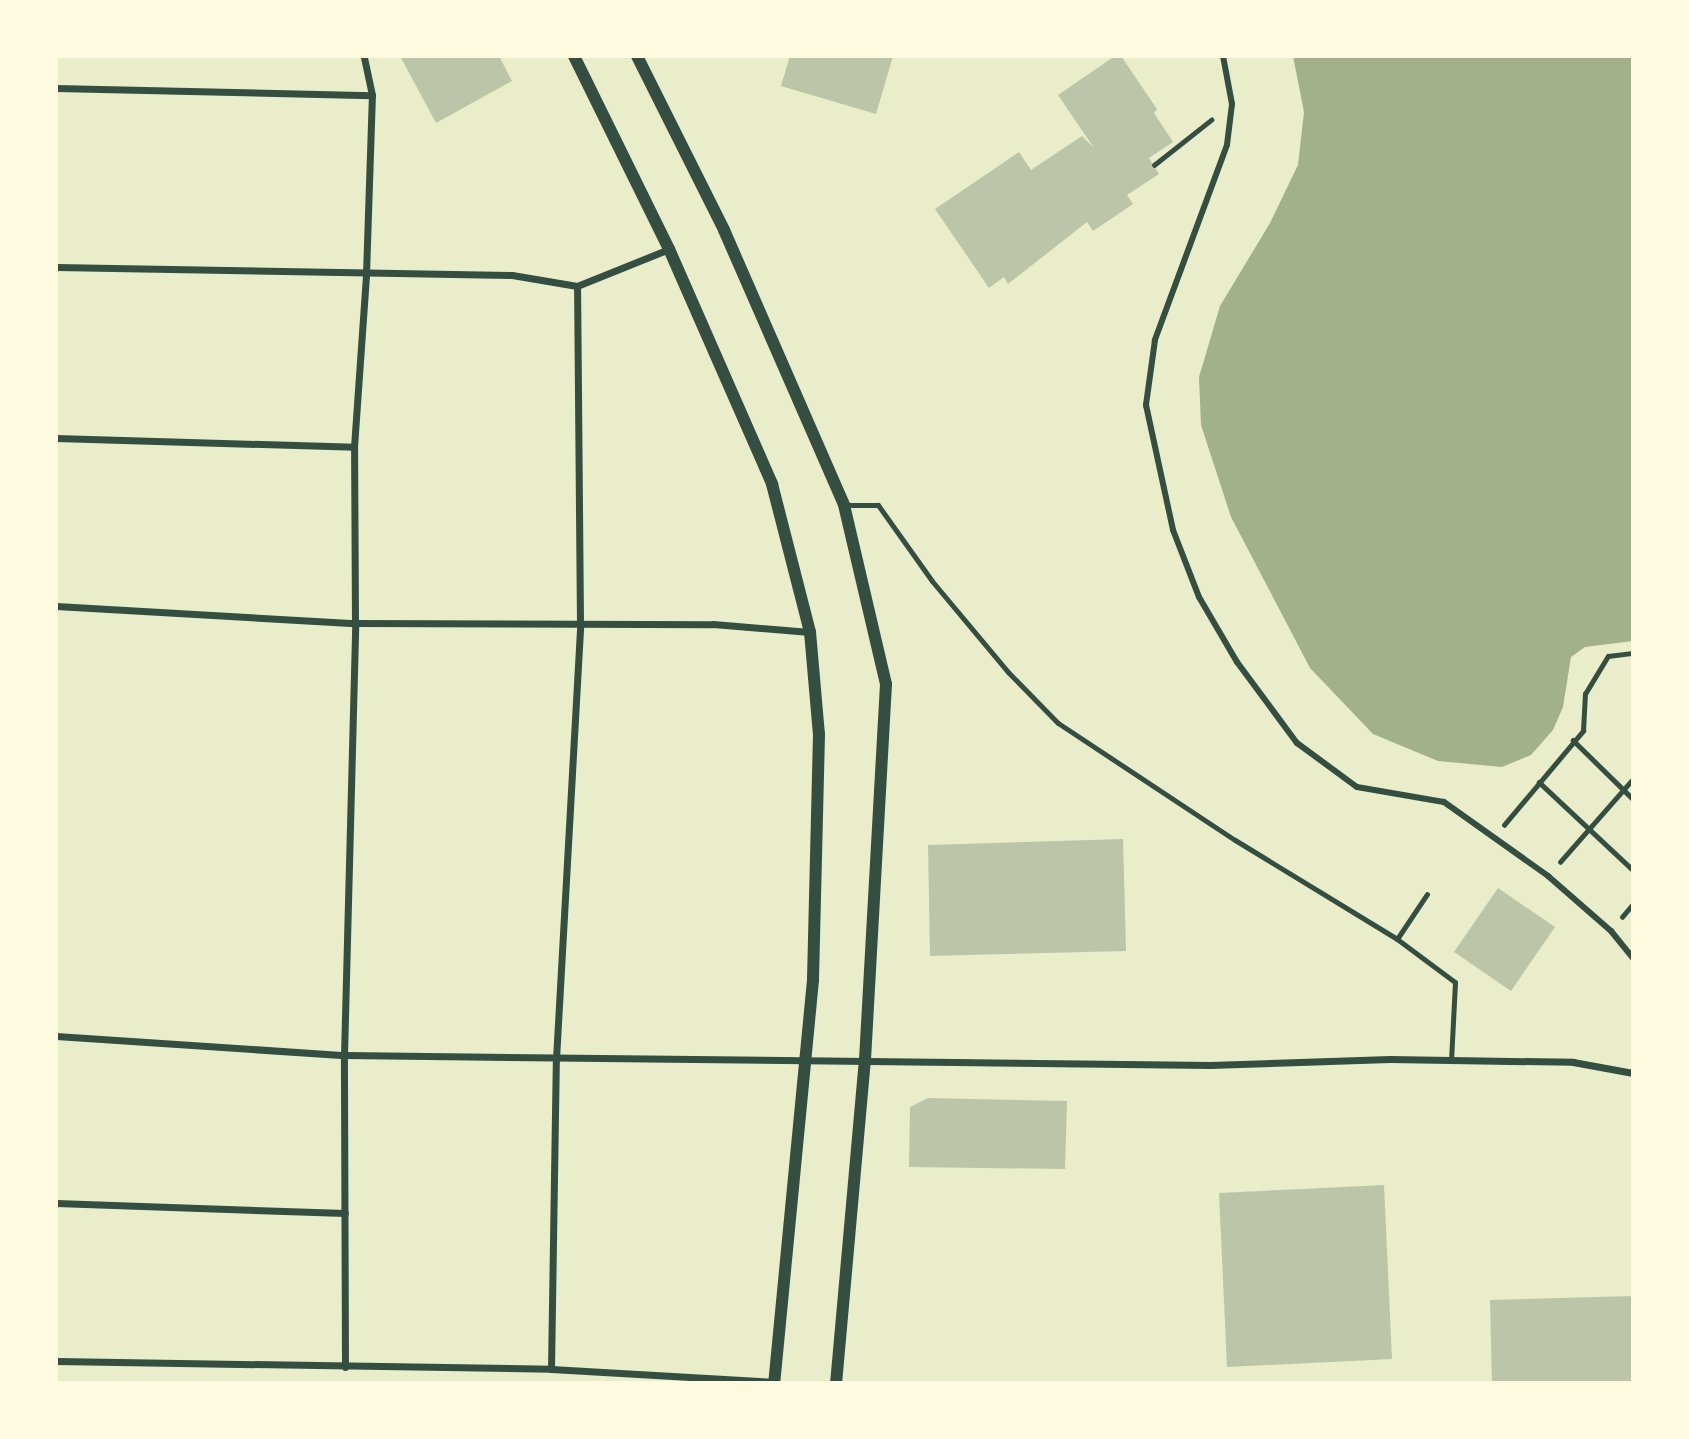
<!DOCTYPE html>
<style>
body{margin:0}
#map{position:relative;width:1689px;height:1439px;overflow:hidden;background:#e9edc9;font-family:"Public Sans",sans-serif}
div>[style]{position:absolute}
.water>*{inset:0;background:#a3b18a}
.building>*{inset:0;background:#bcc5a7}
.path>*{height:4.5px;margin:-2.25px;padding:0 2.25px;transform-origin:2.25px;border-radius:2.25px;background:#344e41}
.service>*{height:5px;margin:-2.5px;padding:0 2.5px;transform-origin:2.5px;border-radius:2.5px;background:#344e41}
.pedestrian>*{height:6px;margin:-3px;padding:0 3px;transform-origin:3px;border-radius:3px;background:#344e41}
.minor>*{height:7px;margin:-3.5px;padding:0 3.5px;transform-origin:3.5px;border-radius:3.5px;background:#344e41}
.tertiary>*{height:12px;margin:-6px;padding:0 6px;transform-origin:6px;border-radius:6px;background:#344e41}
span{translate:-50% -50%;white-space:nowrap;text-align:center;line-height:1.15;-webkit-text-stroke:7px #fefae0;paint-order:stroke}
.frame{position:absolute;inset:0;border:58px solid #fefae0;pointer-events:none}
</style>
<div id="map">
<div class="water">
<i style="clip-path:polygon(1293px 56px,1633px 56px,1633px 641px,1585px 647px,1571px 657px,1563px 707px,1553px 730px,1531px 755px,1502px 767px,1438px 761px,1373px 734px,1310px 668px,1231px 517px,1201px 425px,1199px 377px,1220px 306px,1270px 223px,1298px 165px,1304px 112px)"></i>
</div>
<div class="building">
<i style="clip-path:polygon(400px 56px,499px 56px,512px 81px,436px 123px)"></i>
<i style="clip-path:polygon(790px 56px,893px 56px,876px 114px,781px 86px)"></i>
<i style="clip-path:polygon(1115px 56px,1121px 56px,1157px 109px,1154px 113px,1173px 142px,1149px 158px,1159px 174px,1127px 195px,1133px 204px,1093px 231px,1087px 222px,1008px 284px,1004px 277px,989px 288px,935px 209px,1019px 152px,1031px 170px,1082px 136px,1094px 148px,1058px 95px)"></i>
<i style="clip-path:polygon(1123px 839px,1126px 951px,930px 956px,928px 845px)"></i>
<i style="clip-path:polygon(1498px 888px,1555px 927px,1511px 991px,1454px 952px)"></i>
<i style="clip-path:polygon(928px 1098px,1067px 1101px,1065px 1169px,909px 1167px,910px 1107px)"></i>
<i style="clip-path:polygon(1384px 1185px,1392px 1359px,1227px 1367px,1219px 1193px)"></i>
<i style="clip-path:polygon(1633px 1296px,1633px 1383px,1492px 1383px,1490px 1300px)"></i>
</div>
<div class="path">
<i style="left:1154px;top:165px;width:73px;rotate:-38.3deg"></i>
<i style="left:1573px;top:740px;width:84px;rotate:44.5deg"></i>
<i style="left:1539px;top:782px;width:129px;rotate:43.1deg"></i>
<i style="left:1504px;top:825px;width:123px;rotate:-50deg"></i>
<i style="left:1583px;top:731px;width:37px;rotate:-87deg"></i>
<i style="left:1585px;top:694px;width:44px;rotate:-58.8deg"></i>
<i style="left:1608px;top:656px;width:25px;rotate:-7deg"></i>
<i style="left:1560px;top:862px;width:111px;rotate:-48.7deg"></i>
<i style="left:1622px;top:917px;width:17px;rotate:-50deg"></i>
</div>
<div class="service">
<i style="left:846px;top:505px;width:32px"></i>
<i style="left:878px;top:505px;width:93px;rotate:54.6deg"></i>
<i style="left:932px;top:581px;width:119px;rotate:50.1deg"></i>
<i style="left:1008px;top:672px;width:71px;rotate:45.6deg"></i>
<i style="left:1058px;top:723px;width:212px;rotate:33.5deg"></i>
<i style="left:1235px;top:840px;width:190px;rotate:31.4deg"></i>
<i style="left:1397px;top:939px;width:72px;rotate:36.6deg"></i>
<i style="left:1455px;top:982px;width:78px;rotate:92.9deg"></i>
<i style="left:1397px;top:939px;width:54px;rotate:-56.3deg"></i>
</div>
<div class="pedestrian">
<i style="left:1223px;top:56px;width:49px;rotate:79.4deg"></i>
<i style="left:1232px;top:104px;width:41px;rotate:97deg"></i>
<i style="left:1227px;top:145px;width:208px;rotate:110.3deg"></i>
<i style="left:1155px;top:340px;width:66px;rotate:97.9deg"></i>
<i style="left:1146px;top:405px;width:128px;rotate:77.8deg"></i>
<i style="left:1173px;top:530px;width:72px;rotate:68.8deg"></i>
<i style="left:1199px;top:597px;width:75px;rotate:59.7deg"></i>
<i style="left:1237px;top:662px;width:101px;rotate:53.5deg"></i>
<i style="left:1297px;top:743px;width:74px;rotate:36.3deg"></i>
<i style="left:1357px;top:787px;width:88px;rotate:9.8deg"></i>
<i style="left:1444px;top:802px;width:128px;rotate:35.4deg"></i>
<i style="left:1548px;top:876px;width:84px;rotate:41.1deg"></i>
<i style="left:1611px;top:931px;width:35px;rotate:51deg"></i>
</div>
<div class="minor">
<i style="left:56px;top:88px;width:316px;rotate:1.3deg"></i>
<i style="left:56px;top:267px;width:456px;rotate:1deg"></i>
<i style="left:512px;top:275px;width:66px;rotate:9.6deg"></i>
<i style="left:577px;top:286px;width:99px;rotate:-21.9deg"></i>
<i style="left:56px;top:438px;width:298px;rotate:1.7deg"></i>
<i style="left:56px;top:606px;width:299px;rotate:3.3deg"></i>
<i style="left:355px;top:623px;width:358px;rotate:0.2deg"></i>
<i style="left:713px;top:624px;width:97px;rotate:4.7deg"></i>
<i style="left:56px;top:1036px;width:289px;rotate:3.8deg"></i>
<i style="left:344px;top:1055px;width:866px;rotate:0.66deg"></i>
<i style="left:1210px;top:1065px;width:180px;rotate:-1.9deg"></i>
<i style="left:1390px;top:1059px;width:183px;rotate:0.9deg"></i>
<i style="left:1573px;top:1062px;width:61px;rotate:10.4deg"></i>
<i style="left:56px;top:1203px;width:289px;rotate:2deg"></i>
<i style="left:56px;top:1361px;width:495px;rotate:0.9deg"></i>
<i style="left:551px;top:1369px;width:223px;rotate:3.3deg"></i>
<i style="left:345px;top:1367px;width:312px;rotate:-90.2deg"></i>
<i style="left:344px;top:1055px;width:432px;rotate:-88.5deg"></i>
<i style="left:355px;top:623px;width:176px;rotate:-90.3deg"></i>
<i style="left:354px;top:447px;width:173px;rotate:-86deg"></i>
<i style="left:366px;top:274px;width:179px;rotate:-88.1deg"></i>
<i style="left:372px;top:95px;width:40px;rotate:-102deg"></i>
<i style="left:551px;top:1369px;width:310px;rotate:-89.1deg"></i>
<i style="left:556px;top:1059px;width:437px;rotate:-86.8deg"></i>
<i style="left:580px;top:623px;width:337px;rotate:-90.5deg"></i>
</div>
<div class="tertiary">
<i style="left:574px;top:56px;width:215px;rotate:63.8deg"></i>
<i style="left:669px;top:249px;width:257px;rotate:66.3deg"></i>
<i style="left:772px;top:484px;width:153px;rotate:75.6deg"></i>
<i style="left:810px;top:632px;width:102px;rotate:85deg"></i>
<i style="left:819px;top:734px;width:246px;rotate:91.4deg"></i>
<i style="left:813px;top:980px;width:405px;rotate:95.5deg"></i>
<i style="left:637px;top:56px;width:195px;rotate:63.4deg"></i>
<i style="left:724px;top:230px;width:300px;rotate:66.4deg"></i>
<i style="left:844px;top:505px;width:184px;rotate:76.8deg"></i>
<i style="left:886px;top:684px;width:376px;rotate:93.2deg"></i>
<i style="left:865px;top:1059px;width:325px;rotate:95.1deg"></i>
</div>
<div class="frame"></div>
</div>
